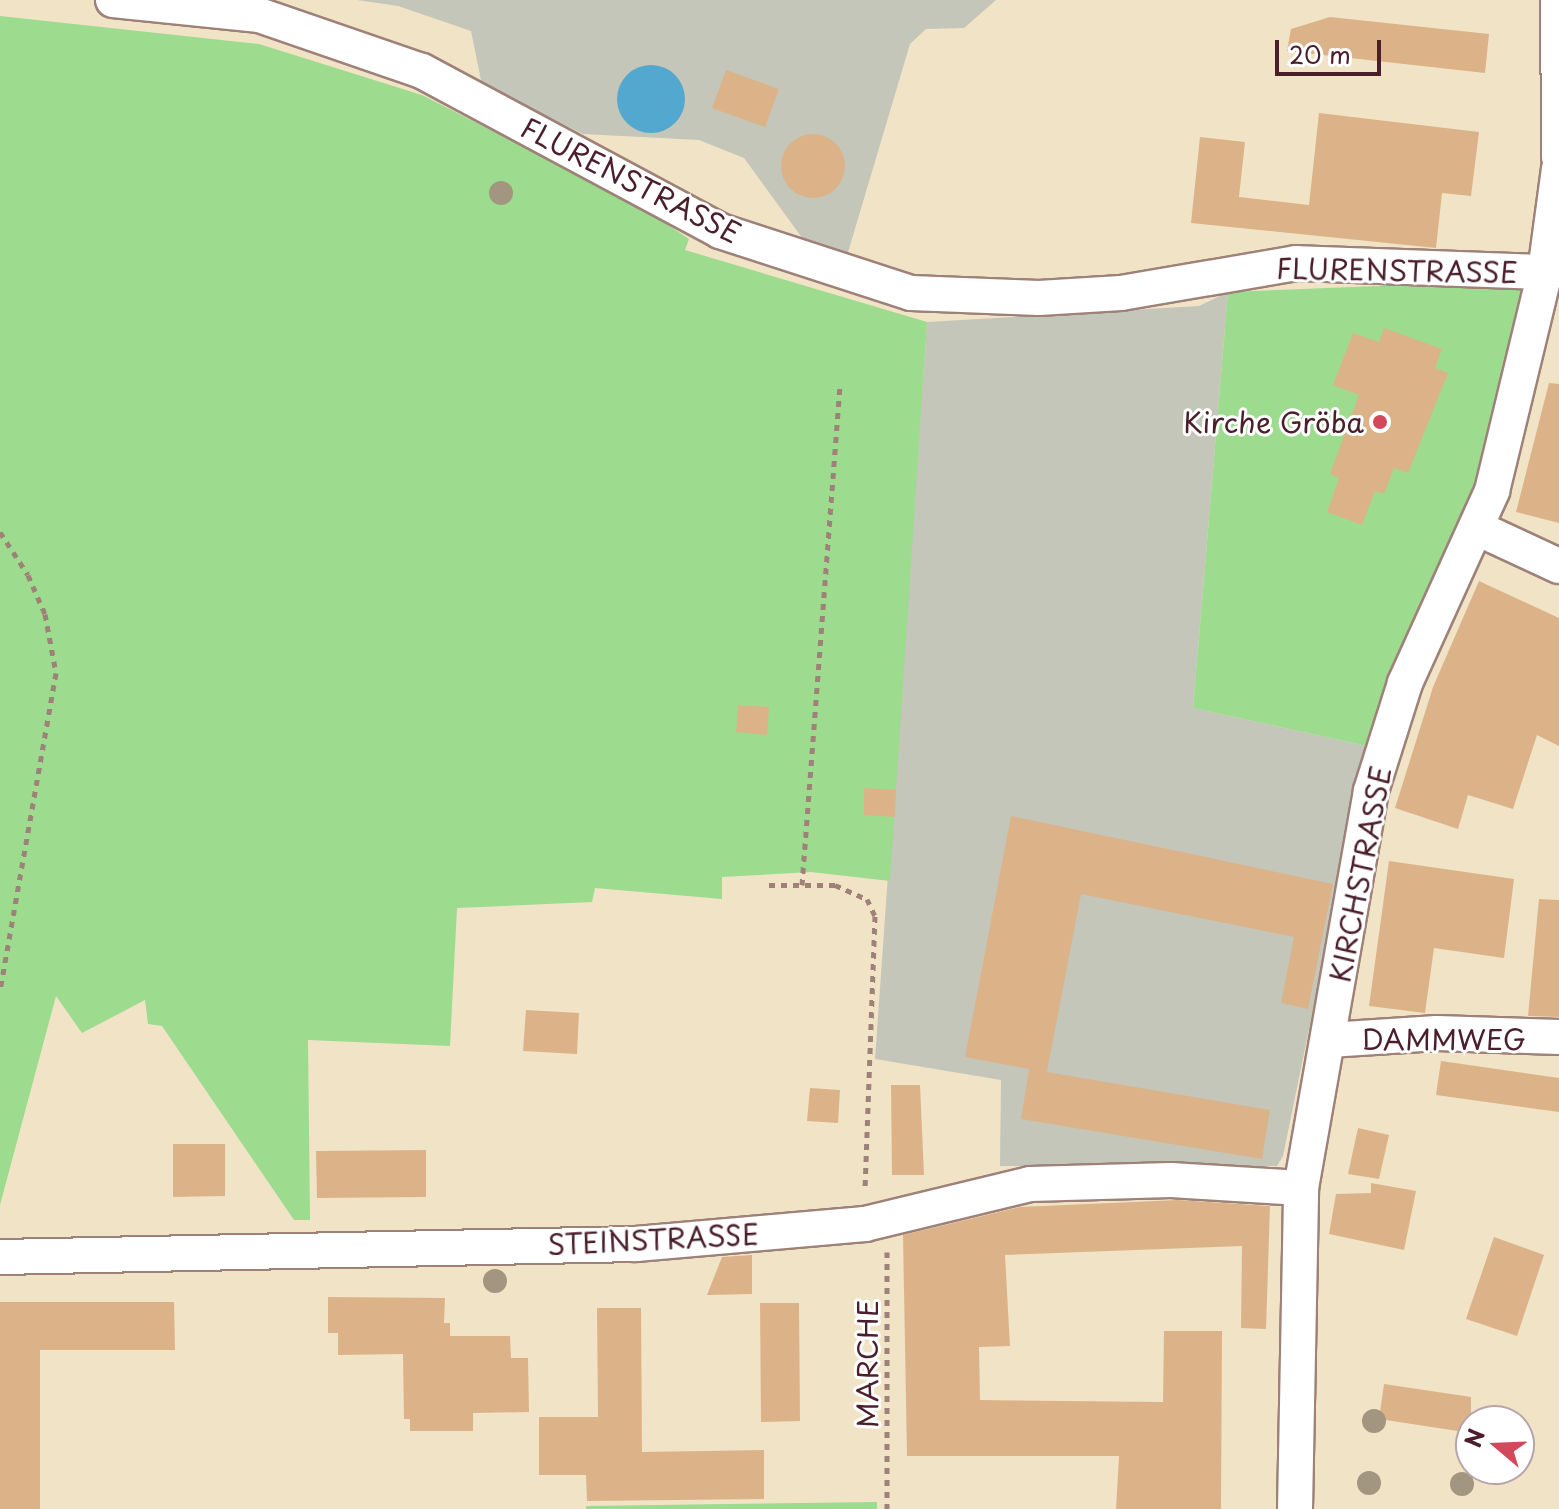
<!DOCTYPE html>
<meta charset="utf-8">
<style>
body{margin:0}
#map{position:relative;width:1559px;height:1509px;overflow:hidden;background:#f1e3c6;font-family:"Playpen Sans",sans-serif}
div>[style]{position:absolute}
.industrial>*{inset:0;background:#c4c6b9}
.green>*{inset:0;background:#9ddb8f}
.water>*{inset:0;background:#53a8cf}
.round{border-radius:50%}
.building>*{inset:0;background:#dcb389}
.path>*{height:5px;margin-top:-2.5px;transform-origin:0;background:repeating-linear-gradient(90deg,#9e8178 0 6px,transparent 0 12px)}
.roads{filter:drop-shadow(2px 0 #9e8178) drop-shadow(-2px 0 #9e8178) drop-shadow(0 2px #9e8178) drop-shadow(0 -2px #9e8178)}
.street>*{height:34px;margin:-17px;padding:0 17px;transform-origin:17px;border-radius:17px;background:#fff}
.trees>*{width:24px;height:24px;margin:-12px;border-radius:50%;background:#a39681}
.dots>*{width:22px;height:22px;translate:-50% -50%;box-sizing:border-box;border:4px solid #fff;border-radius:50%}
span{translate:-50% -50%;white-space:nowrap;text-align:center;line-height:1.15;-webkit-text-stroke:6px #fff;paint-order:stroke}
.street-label{font-size:28px;color:#4a1f2b}
.poi-label{font-size:28px;color:#4a1f2b}
.right{translate:-100% -50%;text-align:right}
.north{position:absolute;left:1455px;top:1405px;width:80px;height:80px;box-sizing:border-box;background:#fff;border:2px solid #b7a5aa;border-radius:50%;rotate:289deg;font-size:22px;font-weight:700;line-height:32px;text-align:center;color:#4a1f2b}
.north::after{content:'';display:block;margin:auto;width:28px;height:36px;background:#d1495b;clip-path:polygon(50% 0,100% 100%,50% 72%,0 100%)}
.scale{position:absolute;left:1275px;top:40px;width:106px;height:36px;box-sizing:border-box;border:4px solid #4a1f2b;border-top:0;padding-left:10px;font-size:24px;line-height:28px;white-space:nowrap;color:#4a1f2b;-webkit-text-stroke:6px #fff;paint-order:stroke}
</style>
<div id="map">
<div class="industrial">
<i style="clip-path:polygon(357px 0,996px 0,964px 28px,926px 29px,910px 44px,846px 259px,808px 246px,744px 158px,699px 140px,583px 134px,482px 85px,471px 31px,398px 6px)"></i>
<i style="clip-path:polygon(1228px 292px,1193px 708px,1367px 746px,1283px 1156px,1277px 1166px,1000px 1166px,1001px 1080px,875px 1059px,927px 322px,1199px 306px)"></i>
</div>
<div class="green">
<i style="clip-path:polygon(0 16px,259px 44px,422px 95px,643px 208px,689px 239px,685px 250px,927px 322px,890px 881px,811px 872px,722px 877px,722px 899px,595px 888px,592px 902px,457px 908px,450px 1046px,308px 1040px,310px 1220px,294px 1220px,162px 1026px,148px 1024px,145px 1000px,82px 1033px,56px 996px,0 1205px)"></i>
<i style="clip-path:polygon(1533px 280px,1475px 505px,1398px 657px,1367px 746px,1193px 708px,1228px 292px)"></i>
<i style="clip-path:polygon(877px 1502px,877px 1509px,586px 1509px,586px 1506px)"></i>
</div>
<div class="water">
<i class="round" style="left:617px;top:65px;width:68px;height:68px"></i>
</div>
<div class="building">
<i style="clip-path:polygon(1330px 17px,1489px 34px,1485px 73px,1287px 51px,1291px 29px)"></i>
<i style="clip-path:polygon(726px 70px,779px 89px,765px 127px,712px 108px)"></i>
<i style="clip-path:polygon(1319px 113px,1479px 132px,1471px 196px,1442px 193px,1436px 248px,1191px 223px,1200px 137px,1245px 142px,1239px 197px,1309px 205px)"></i>
<i class="round" style="left:781px;top:134px;width:64px;height:64px"></i>
<i style="clip-path:polygon(1384px 328px,1442px 349px,1435px 368px,1448px 373px,1408px 473px,1394px 468px,1384px 494px,1375px 491px,1362px 525px,1327px 512px,1339px 478px,1330px 474px,1359px 395px,1333px 385px,1353px 333px,1379px 342px)"></i>
<i style="clip-path:polygon(1549px 383px,1559px 384px,1559px 523px,1516px 512px)"></i>
<i style="clip-path:polygon(1479px 581px,1559px 618px,1559px 746px,1537px 735px,1513px 809px,1468px 795px,1458px 829px,1395px 808px,1433px 687px)"></i>
<i style="clip-path:polygon(738px 705px,769px 707px,767px 735px,736px 732px)"></i>
<i style="clip-path:polygon(864px 788px,896px 790px,895px 817px,864px 815px)"></i>
<i style="clip-path:polygon(1011px 816px,1333px 884px,1308px 1009px,1281px 1003px,1294px 937px,1081px 894px,1047px 1072px,1270px 1110px,1262px 1159px,1021px 1119px,1029px 1069px,965px 1057px)"></i>
<i style="clip-path:polygon(1389px 861px,1514px 879px,1504px 958px,1434px 948px,1425px 1013px,1369px 1006px)"></i>
<i style="clip-path:polygon(1539px 899px,1559px 900px,1559px 1017px,1528px 1016px)"></i>
<i style="clip-path:polygon(526px 1010px,579px 1013px,577px 1054px,523px 1051px)"></i>
<i style="clip-path:polygon(1441px 1061px,1559px 1078px,1559px 1112px,1436px 1095px)"></i>
<i style="clip-path:polygon(891px 1085px,920px 1085px,924px 1175px,892px 1175px)"></i>
<i style="clip-path:polygon(810px 1088px,840px 1090px,838px 1123px,807px 1121px)"></i>
<i style="clip-path:polygon(1358px 1128px,1389px 1135px,1379px 1179px,1348px 1174px)"></i>
<i style="clip-path:polygon(173px 1144px,225px 1144px,225px 1196px,173px 1197px)"></i>
<i style="clip-path:polygon(426px 1150px,426px 1197px,317px 1198px,316px 1151px)"></i>
<i style="clip-path:polygon(1371px 1183px,1416px 1191px,1404px 1250px,1329px 1234px,1336px 1194px,1371px 1193px)"></i>
<i style="clip-path:polygon(1178px 1200px,1270px 1206px,1266px 1329px,1241px 1328px,1242px 1246px,1005px 1255px,1010px 1346px,979px 1347px,980px 1400px,1163px 1402px,1164px 1331px,1222px 1331px,1221px 1509px,1116px 1509px,1119px 1456px,907px 1456px,903px 1235px,1020px 1207px)"></i>
<i style="clip-path:polygon(1494px 1237px,1544px 1255px,1517px 1336px,1466px 1319px)"></i>
<i style="clip-path:polygon(752px 1255px,752px 1294px,707px 1295px,722px 1257px)"></i>
<i style="clip-path:polygon(328px 1297px,445px 1298px,444px 1323px,450px 1323px,450px 1336px,510px 1336px,511px 1358px,528px 1358px,529px 1412px,473px 1413px,473px 1431px,410px 1431px,410px 1419px,404px 1419px,403px 1354px,338px 1355px,338px 1333px,328px 1333px)"></i>
<i style="clip-path:polygon(0 1302px,174px 1302px,175px 1350px,40px 1350px,40px 1509px,0 1509px)"></i>
<i style="clip-path:polygon(760px 1303px,799px 1303px,800px 1421px,761px 1422px)"></i>
<i style="clip-path:polygon(597px 1308px,641px 1308px,642px 1452px,764px 1450px,764px 1499px,587px 1501px,586px 1475px,539px 1475px,539px 1417px,598px 1417px)"></i>
<i style="clip-path:polygon(1384px 1384px,1471px 1397px,1471px 1433px,1379px 1419px)"></i>
</div>
<div class="path">
<i style="left:0;top:532px;width:51px;rotate:56.9deg"></i>
<i style="left:28px;top:575px;width:43px;rotate:66.4deg"></i>
<i style="left:45px;top:614px;width:60px;rotate:79.4deg"></i>
<i style="left:56px;top:673px;width:322px;rotate:100deg"></i>
<i style="left:769px;top:885px;width:66px"></i>
<i style="left:835px;top:885px;width:35px;rotate:24deg"></i>
<i style="left:867px;top:899px;width:19px;rotate:65deg"></i>
<i style="left:875px;top:916px;width:274px;rotate:92.1deg"></i>
<i style="left:802px;top:885px;width:501px;rotate:-85.65deg"></i>
<i style="left:887px;top:1509px;width:257px;rotate:-90deg"></i>
</div>
<div class="roads">
<div class="street">
<i style="left:113px;top:0;width:147px;rotate:5.9deg"></i>
<i style="left:259px;top:15px;width:172px;rotate:19deg"></i>
<i style="left:422px;top:71px;width:338px;rotate:28.2deg"></i>
<i style="left:720px;top:231px;width:201px;rotate:18deg"></i>
<i style="left:911px;top:293px;width:128px;rotate:2.2deg"></i>
<i style="left:1039px;top:298px;width:82px;rotate:-3.5deg"></i>
<i style="left:1121px;top:293px;width:178px;rotate:-9.7deg"></i>
<i style="left:1296px;top:263px;width:249px;rotate:2.1deg"></i>
<i style="left:1558px;top:0;width:157px;rotate:89.6deg"></i>
<i style="left:1477px;top:528px;width:90px;rotate:24.9deg"></i>
<i style="left:1329px;top:1040px;width:108px;rotate:-3.7deg"></i>
<i style="left:1437px;top:1033px;width:122px;rotate:1.9deg"></i>
<i style="left:0;top:1257px;width:636px;rotate:-1.17deg"></i>
<i style="left:636px;top:1244px;width:230px;rotate:-5deg"></i>
<i style="left:865px;top:1224px;width:170px;rotate:-13.6deg"></i>
<i style="left:1030px;top:1184px;width:141px;rotate:-1.6deg"></i>
<i style="left:1171px;top:1180px;width:130px;rotate:3.5deg"></i>
<i style="left:1295px;top:1509px;width:321px;rotate:-88.9deg"></i>
<i style="left:1301px;top:1188px;width:403px;rotate:-80deg"></i>
<i style="left:1371px;top:791px;width:113px;rotate:-72.5deg"></i>
<i style="left:1405px;top:683px;width:211px;rotate:-65.6deg"></i>
<i style="left:1492px;top:491px;width:225px;rotate:-76.4deg"></i>
<i style="left:1545px;top:272px;width:104px;rotate:-82.3deg"></i>
</div>
</div>
<div class="trees">
<i style="left:501px;top:193px"></i>
<i style="left:495px;top:1281px"></i>
<i style="left:1374px;top:1421px"></i>
<i style="left:1369px;top:1483px"></i>
<i style="left:1462px;top:1484px"></i>
</div>
<div class="dots">
<i style="left:1380px;top:422px;background:#d1495b"></i>
</div>
<div class="street-label">
<span style="left:631px;top:180px;rotate:27deg">FLURENSTRASSE</span>
<span style="left:1397px;top:270px;rotate:1deg">FLURENSTRASSE</span>
<span style="left:1360px;top:874px;rotate:-79deg">KIRCHSTRASSE</span>
<span style="left:1444px;top:1039px">DAMMWEG</span>
<span style="left:653px;top:1239px;rotate:-3deg">STEINSTRASSE</span>
<span style="left:867px;top:1364px;rotate:-90deg">MARCHE</span>
</div>
<div class="poi-label">
<span class="right" style="left:1364px;top:422px">Kirche Gröba</span>
</div>
<div class="north">N</div>
<div class="scale">20 m</div>
</div>
